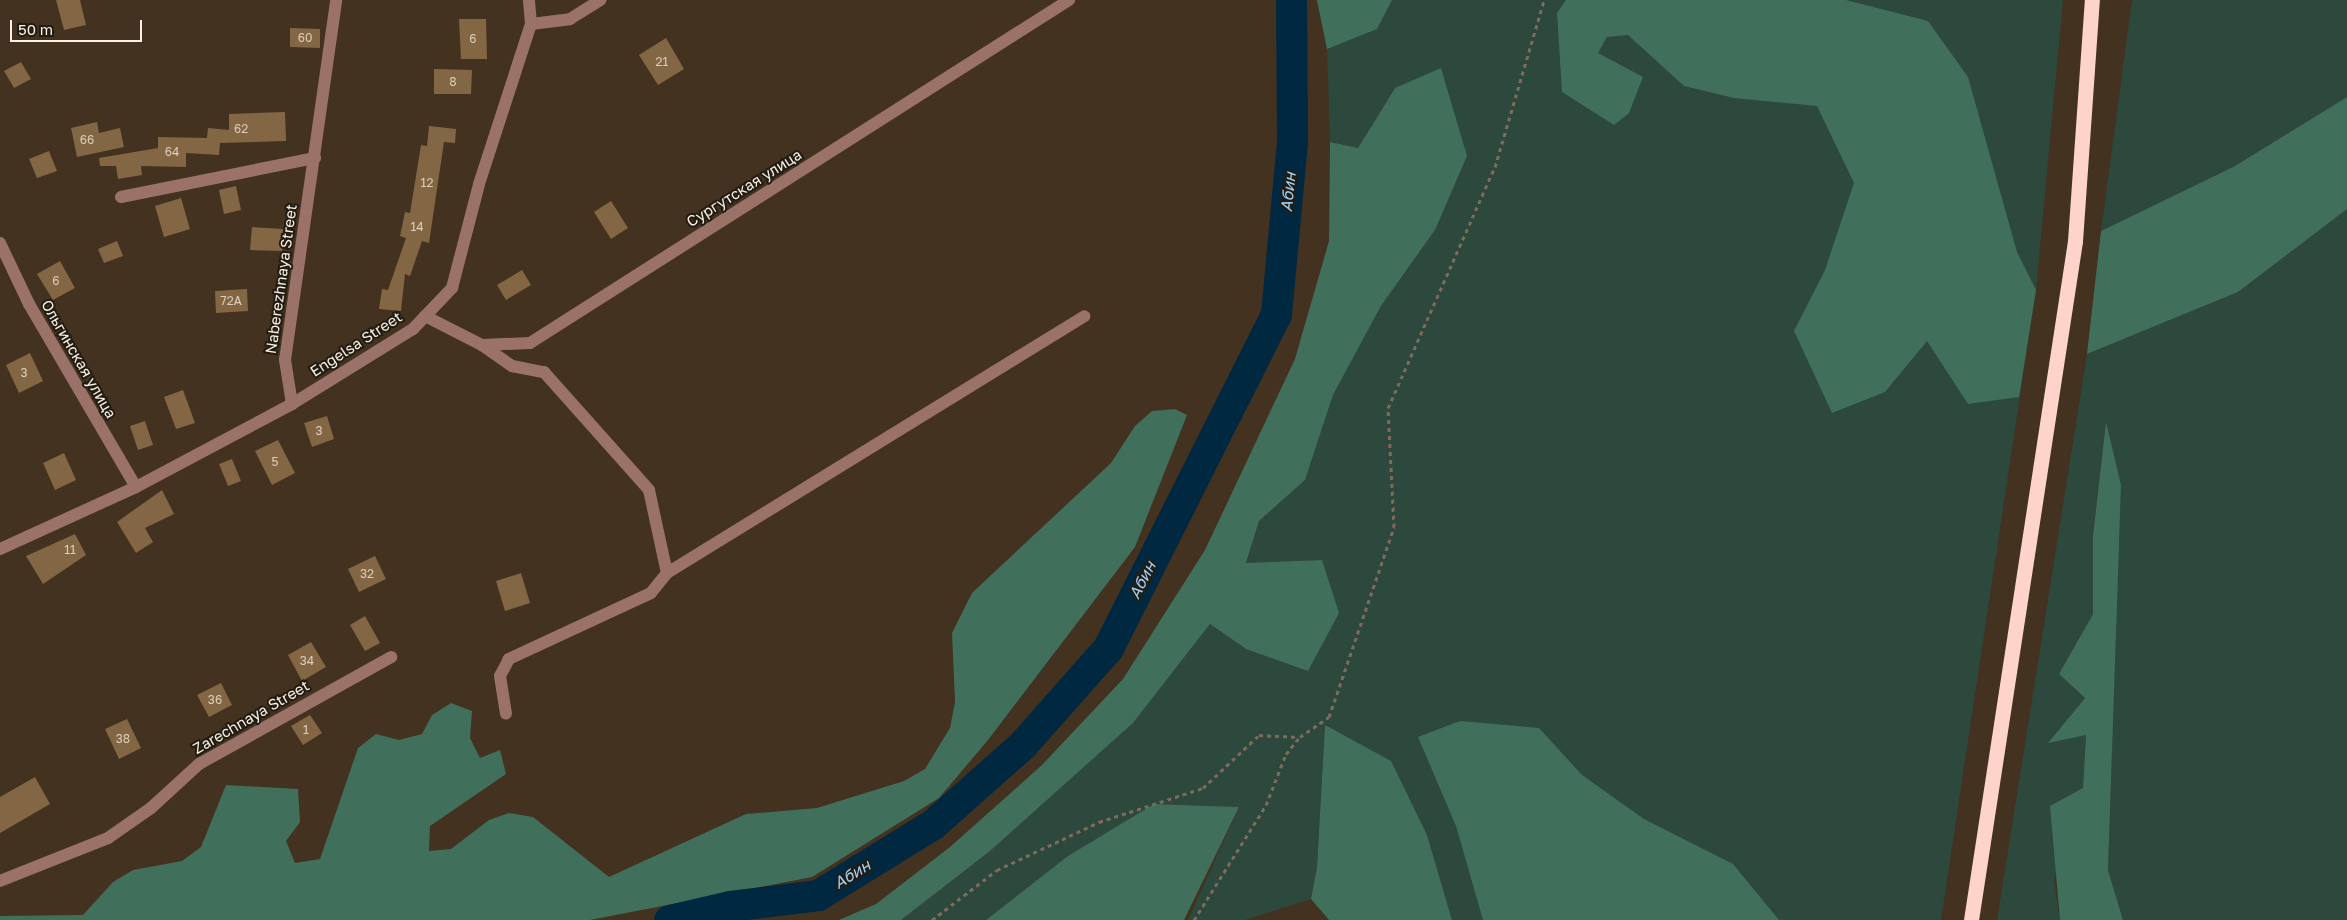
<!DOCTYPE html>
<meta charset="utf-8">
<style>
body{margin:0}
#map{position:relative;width:2347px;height:920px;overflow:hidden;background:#43321f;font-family:"Golos Text",sans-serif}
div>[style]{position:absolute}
.green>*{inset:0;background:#2d483c}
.forest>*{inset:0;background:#406f5b}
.river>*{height:31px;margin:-15.5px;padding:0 15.5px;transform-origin:15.5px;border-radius:15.5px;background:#002941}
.building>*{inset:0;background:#836643}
.path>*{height:3px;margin-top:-1.5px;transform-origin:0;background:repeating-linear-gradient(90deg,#7b6c5b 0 4px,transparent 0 8px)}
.minor>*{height:12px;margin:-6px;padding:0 6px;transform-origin:6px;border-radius:6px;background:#9b7267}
.highway>*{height:15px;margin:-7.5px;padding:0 7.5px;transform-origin:7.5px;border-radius:7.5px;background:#fed4ca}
span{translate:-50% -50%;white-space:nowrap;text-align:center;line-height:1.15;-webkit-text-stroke:4px #231c13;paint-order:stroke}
.number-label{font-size:12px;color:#ddcebc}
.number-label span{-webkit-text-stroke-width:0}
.street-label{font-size:15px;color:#fbf1e5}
.water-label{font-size:16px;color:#9fd2f7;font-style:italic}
.scale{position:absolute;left:10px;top:20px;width:132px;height:22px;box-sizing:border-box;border:2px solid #fbf1e5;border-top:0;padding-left:6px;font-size:15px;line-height:18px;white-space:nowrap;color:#fbf1e5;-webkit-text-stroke:4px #231c13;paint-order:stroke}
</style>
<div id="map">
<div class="green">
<i style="clip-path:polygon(1317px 0,2063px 0,2036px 290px,1941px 920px,1452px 920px,1427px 835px,1325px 726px,1317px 867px,1311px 899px,1245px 920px,1188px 920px,1239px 807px,1155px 804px,1068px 856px,986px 920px,901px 920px,990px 851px,1133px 723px,1210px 624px,1246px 649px,1322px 560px,1246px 564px,1259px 521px,1305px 480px,1333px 395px,1381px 306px,1435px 230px,1395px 88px,1358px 148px,1330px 142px,1327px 49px)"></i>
<i style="clip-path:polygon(2132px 0,2347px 0,2347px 97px,2235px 166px,2101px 231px)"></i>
<i style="clip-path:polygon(2347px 209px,2347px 920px,2123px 920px,2108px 870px,2112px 745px,2106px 424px,2093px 536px,2093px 614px,2059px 674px,2085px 698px,2049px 742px,2086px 734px,2083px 788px,2054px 880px,2060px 920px,1997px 920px,2087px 354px,2238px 292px)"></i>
</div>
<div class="forest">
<i style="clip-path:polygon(1317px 0,1392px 0,1377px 29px,1327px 49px)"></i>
<i style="clip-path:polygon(1566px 0,1846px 0,1928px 21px,1968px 77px,2017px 252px,2036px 290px,2019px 397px,1968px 404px,1927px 341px,1885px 392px,1832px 413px,1794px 331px,1825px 270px,1854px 183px,1817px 106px,1734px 98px,1684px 86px,1628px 35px,1607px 37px,1598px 53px,1643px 77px,1629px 113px,1614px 125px,1562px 92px,1557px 13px)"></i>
<i style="clip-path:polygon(1441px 68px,1467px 156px,1435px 230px,1381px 306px,1333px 395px,1305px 480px,1259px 521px,1246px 563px,1322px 560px,1339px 613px,1308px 671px,1246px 649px,1210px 624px,1133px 723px,990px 851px,901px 920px,839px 920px,876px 904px,950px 847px,1042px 765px,1123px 679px,1205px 550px,1295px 359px,1329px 241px,1330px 142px,1358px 148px,1395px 88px)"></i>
<i style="clip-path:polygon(2347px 97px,2347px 209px,2238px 292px,2087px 354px,2101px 231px,2235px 166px)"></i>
<i style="clip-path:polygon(1175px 409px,1187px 415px,1135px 547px,988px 740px,939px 798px,812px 877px,590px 920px,0 920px,0 916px,83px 915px,113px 882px,133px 870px,182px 861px,201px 847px,226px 785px,298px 789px,300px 822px,286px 841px,295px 863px,320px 859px,358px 748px,376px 734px,399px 740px,422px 734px,432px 715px,451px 703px,472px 711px,470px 738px,480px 758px,500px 750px,506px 774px,430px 826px,429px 851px,451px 849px,489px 820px,509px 813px,533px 817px,609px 877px,746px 814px,817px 808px,904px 781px,925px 769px,950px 728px,955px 702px,952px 633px,972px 593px,1111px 463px,1135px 426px,1152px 411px)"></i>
<i style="clip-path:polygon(2106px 422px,2121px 485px,2108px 870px,2123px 920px,2060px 920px,2050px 806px,2083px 788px,2086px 735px,2048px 743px,2085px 698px,2059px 674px,2093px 614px,2093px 536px)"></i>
<i style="clip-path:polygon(1460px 721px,1539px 728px,1582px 775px,1644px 819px,1733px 864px,1779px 920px,1483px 920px,1456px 826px,1418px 737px)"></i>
<i style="clip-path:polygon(1325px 725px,1391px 761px,1427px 835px,1452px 920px,1329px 920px,1311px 899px,1317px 867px)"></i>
<i style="clip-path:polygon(1154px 804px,1239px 807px,1184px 920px,986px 920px,1068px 856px)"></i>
</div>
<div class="river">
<i style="left:669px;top:920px;width:63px;rotate:-12.9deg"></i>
<i style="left:730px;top:906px;width:89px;rotate:-7.1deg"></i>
<i style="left:818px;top:895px;width:135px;rotate:-31.7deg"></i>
<i style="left:933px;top:824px;width:120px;rotate:-41.6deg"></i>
<i style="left:1023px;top:744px;width:128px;rotate:-48.5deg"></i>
<i style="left:1108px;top:648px;width:374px;rotate:-63.3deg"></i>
<i style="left:1276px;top:314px;width:173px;rotate:-84.7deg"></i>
<i style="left:1292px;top:142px;width:142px;rotate:-90.4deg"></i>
</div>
<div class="building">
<i style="clip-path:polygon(56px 0,80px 0,86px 25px,64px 30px)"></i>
<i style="clip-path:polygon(459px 19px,486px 19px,487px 59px,461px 59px)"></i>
<i style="clip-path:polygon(290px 28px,320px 29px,320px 48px,290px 47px)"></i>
<i style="clip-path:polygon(666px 38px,684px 69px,658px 85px,639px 55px)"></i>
<i style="clip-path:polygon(21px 62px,31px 79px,14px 88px,4px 71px)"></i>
<i style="clip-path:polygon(434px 69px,472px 70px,471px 94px,434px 94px)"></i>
<i style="clip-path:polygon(285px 112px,286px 141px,220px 143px,219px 155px,186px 153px,186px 167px,141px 166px,142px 175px,118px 179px,116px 166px,100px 166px,99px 158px,158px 148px,158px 137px,207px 138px,208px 128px,229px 130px,229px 114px)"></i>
<i style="clip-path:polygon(97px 122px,99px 133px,120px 128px,124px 147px,77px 157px,71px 128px)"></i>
<i style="clip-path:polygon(429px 126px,456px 129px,455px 143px,444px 142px,429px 243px,422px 241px,410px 276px,405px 274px,401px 311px,379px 309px,382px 289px,388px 290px,406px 238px,400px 236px,405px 212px,410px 213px,421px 145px,427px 146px)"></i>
<i style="clip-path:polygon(49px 151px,57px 171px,37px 178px,29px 159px)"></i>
<i style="clip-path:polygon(236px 186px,241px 210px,224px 214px,219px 190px)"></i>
<i style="clip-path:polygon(181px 198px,190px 229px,164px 237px,155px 206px)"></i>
<i style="clip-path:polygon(611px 201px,628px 228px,611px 239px,594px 212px)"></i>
<i style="clip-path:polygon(252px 227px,283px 229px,282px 251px,250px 250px)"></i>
<i style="clip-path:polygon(117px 241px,123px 256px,104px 263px,98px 249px)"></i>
<i style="clip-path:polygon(60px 261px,75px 288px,53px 300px,37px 274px)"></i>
<i style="clip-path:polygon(522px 270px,531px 285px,506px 300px,497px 285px)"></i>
<i style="clip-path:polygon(247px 289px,248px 311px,216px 313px,215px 291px)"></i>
<i style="clip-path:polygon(30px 353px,43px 381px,19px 393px,6px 365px)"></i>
<i style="clip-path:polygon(183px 390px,195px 423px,176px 429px,164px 397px)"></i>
<i style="clip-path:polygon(327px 416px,334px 439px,312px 447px,304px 423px)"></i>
<i style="clip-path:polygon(145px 421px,153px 445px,138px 450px,130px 426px)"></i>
<i style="clip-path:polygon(278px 440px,295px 473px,272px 485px,255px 451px)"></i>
<i style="clip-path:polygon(64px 453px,76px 480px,55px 490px,43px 463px)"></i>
<i style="clip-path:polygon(232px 459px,241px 481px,228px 486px,219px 464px)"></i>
<i style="clip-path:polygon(162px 490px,174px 514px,145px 528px,153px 542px,136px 553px,117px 522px)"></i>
<i style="clip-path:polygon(75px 534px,86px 555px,43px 584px,26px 556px)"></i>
<i style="clip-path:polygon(375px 556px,386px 579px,359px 592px,348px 569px)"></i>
<i style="clip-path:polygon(521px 573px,530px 603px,505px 611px,496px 581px)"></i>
<i style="clip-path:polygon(365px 616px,380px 643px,365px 651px,350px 625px)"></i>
<i style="clip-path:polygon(311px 642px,326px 667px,302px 681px,288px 655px)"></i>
<i style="clip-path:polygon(221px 683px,232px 705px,209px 717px,197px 695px)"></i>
<i style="clip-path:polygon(310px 715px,322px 733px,303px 745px,291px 726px)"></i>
<i style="clip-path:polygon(127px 719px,141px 748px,119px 759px,105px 729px)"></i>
<i style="clip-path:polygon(35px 777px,50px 804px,0 833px,0 797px)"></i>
</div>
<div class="path">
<i style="left:932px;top:920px;width:82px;rotate:-37.6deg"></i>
<i style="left:997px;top:870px;width:113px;rotate:-25.2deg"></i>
<i style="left:1099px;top:822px;width:109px;rotate:-18.1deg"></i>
<i style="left:1203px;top:788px;width:77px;rotate:-43.4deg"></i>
<i style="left:1259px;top:735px;width:40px;rotate:2.9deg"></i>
<i style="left:1194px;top:920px;width:136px;rotate:-57.9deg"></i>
<i style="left:1266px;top:805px;width:55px;rotate:-68.6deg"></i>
<i style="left:1286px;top:754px;width:22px;rotate:-51deg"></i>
<i style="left:1300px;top:737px;width:35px;rotate:-35deg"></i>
<i style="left:1329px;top:717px;width:201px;rotate:-71.1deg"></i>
<i style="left:1394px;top:527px;width:119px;rotate:-92.9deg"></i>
<i style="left:1388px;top:408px;width:264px;rotate:-66.1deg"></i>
<i style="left:1495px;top:167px;width:174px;rotate:-73.6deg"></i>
</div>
<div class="minor">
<i style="left:531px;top:24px;width:39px;rotate:-7deg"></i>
<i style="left:570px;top:19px;width:36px;rotate:-32deg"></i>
<i style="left:121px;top:197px;width:198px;rotate:-11.4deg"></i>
<i style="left:0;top:243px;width:68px;rotate:64.6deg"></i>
<i style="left:29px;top:304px;width:212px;rotate:59.7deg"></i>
<i style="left:425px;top:316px;width:64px;rotate:27deg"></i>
<i style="left:482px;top:345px;width:48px;rotate:-2.4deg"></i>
<i style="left:530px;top:343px;width:639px;rotate:-32.47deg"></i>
<i style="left:482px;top:345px;width:37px;rotate:35deg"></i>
<i style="left:512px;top:366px;width:33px;rotate:11deg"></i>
<i style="left:544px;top:372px;width:158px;rotate:48.3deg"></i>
<i style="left:649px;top:490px;width:85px;rotate:77.8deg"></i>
<i style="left:667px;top:573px;width:26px;rotate:129deg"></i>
<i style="left:651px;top:593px;width:157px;rotate:155.1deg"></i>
<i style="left:509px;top:659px;width:19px;rotate:118deg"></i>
<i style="left:500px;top:676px;width:38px;rotate:81deg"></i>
<i style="left:292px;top:404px;width:45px;rotate:-99deg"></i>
<i style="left:285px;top:360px;width:364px;rotate:-81.9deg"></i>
<i style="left:0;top:549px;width:149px;rotate:-24.5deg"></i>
<i style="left:136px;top:487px;width:177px;rotate:-28deg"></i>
<i style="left:292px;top:404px;width:142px;rotate:-31.8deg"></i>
<i style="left:413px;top:329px;width:57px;rotate:-46.4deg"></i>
<i style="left:452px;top:288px;width:107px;rotate:-75.4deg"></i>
<i style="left:479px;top:184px;width:168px;rotate:-72deg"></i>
<i style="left:531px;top:24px;width:24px;rotate:-95deg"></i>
<i style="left:667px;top:573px;width:490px;rotate:-31.6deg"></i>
<i style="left:0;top:881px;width:116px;rotate:-21.7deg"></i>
<i style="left:108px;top:838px;width:52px;rotate:-34.9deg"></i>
<i style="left:151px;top:808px;width:65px;rotate:-42.5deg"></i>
<i style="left:199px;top:764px;width:220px;rotate:-29.1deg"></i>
</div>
<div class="highway">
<i style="left:1971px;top:920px;width:687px;rotate:-81.29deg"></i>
<i style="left:2075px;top:241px;width:242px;rotate:-86deg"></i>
</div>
<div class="number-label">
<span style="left:305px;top:38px">60</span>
<span style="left:473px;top:39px">6</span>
<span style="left:662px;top:62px">21</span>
<span style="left:453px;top:82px">8</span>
<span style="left:241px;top:129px">62</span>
<span style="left:87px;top:140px">66</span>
<span style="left:172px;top:152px">64</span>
<span style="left:427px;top:183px">12</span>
<span style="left:417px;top:227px">14</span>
<span style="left:56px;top:281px">6</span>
<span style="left:231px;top:301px">72А</span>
<span style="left:24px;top:373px">3</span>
<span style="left:319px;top:431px">3</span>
<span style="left:275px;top:462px">5</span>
<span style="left:70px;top:550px">11</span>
<span style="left:367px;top:574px">32</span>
<span style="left:307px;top:661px">34</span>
<span style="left:215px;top:700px">36</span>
<span style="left:306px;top:730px">1</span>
<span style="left:123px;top:739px">38</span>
</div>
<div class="street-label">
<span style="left:744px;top:188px;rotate:-32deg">Сургутская улица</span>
<span style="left:281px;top:279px;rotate:-82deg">Naberezhnaya Street</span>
<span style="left:356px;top:344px;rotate:-33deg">Engelsa Street</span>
<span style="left:79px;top:359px;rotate:60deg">Ольгинская улица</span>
<span style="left:251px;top:717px;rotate:-30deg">Zarechnaya Street</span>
</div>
<div class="water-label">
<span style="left:1288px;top:192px;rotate:-84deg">Абин</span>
<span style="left:1142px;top:580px;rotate:-63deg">Абин</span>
<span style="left:852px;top:874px;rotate:-32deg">Абин</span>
</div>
<div class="scale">50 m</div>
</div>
